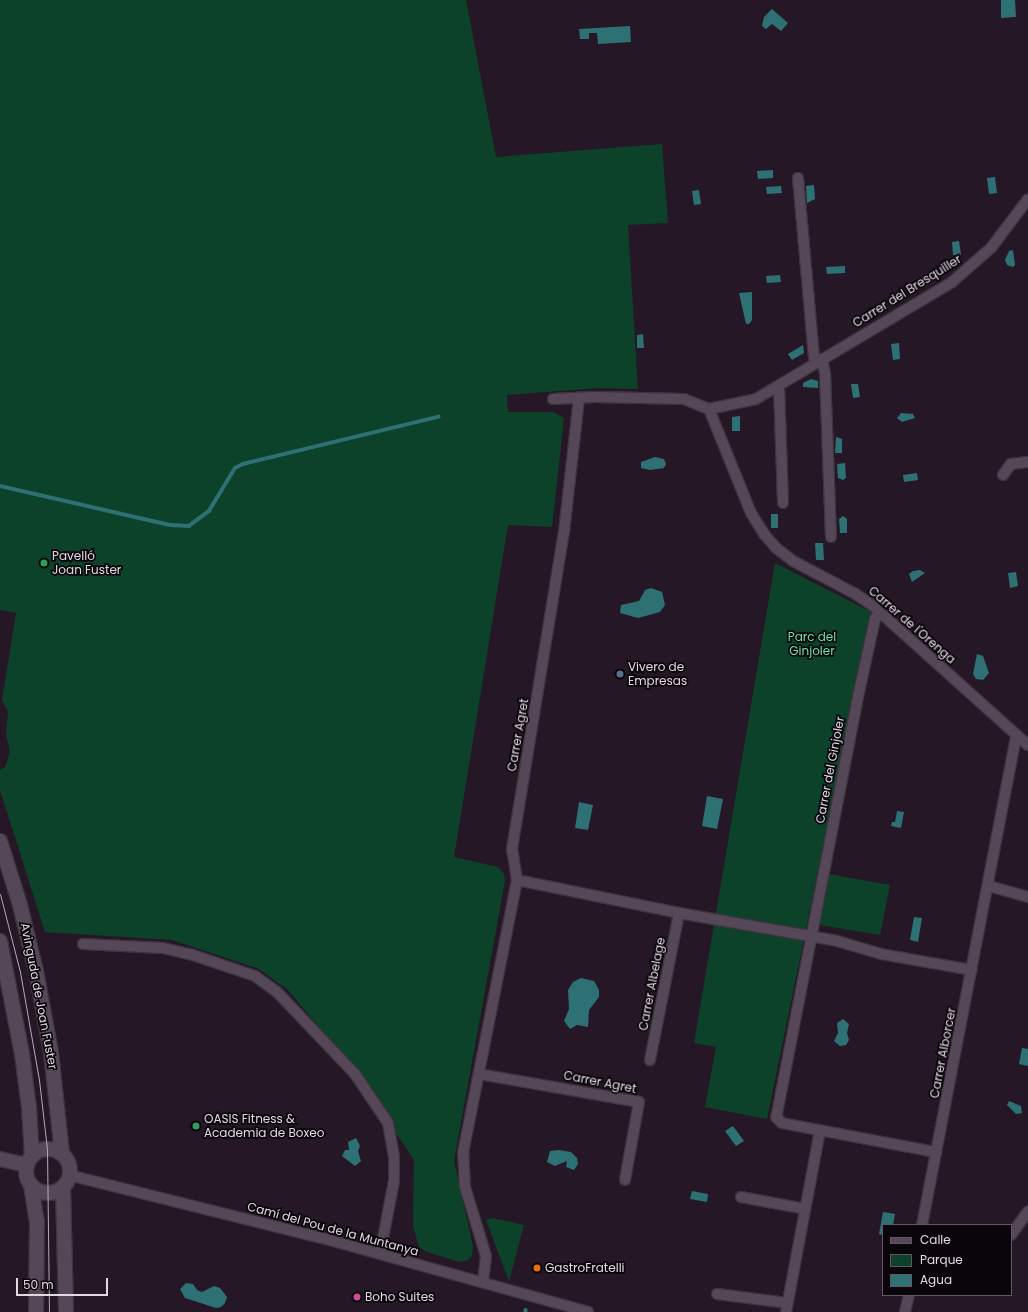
<!DOCTYPE html>
<meta charset="utf-8">
<style>
body{margin:0}
#map{position:relative;width:1028px;height:1312px;overflow:hidden;background:#251726;font-family:Poppins,sans-serif}
div>[style]{position:absolute}
.green>*{inset:0;background:#0c4229}
.water>*{inset:0;background:#2d7175}
.stream>*{height:3.5px;margin:-1.75px;padding:0 1.75px;transform-origin:1.75px;border-radius:1.75px;background:#2d7175}
.roads{filter:drop-shadow(1px 0 #3d333d) drop-shadow(-1px 0 #3d333d) drop-shadow(0 1px #3d333d) drop-shadow(0 -1px #3d333d)}
.street>*{height:10px;margin:-5px;padding:0 5px;transform-origin:5px;border-radius:5px;background:#564758}
.secondary>*{height:14px;margin:-7px;padding:0 7px;transform-origin:7px;border-radius:7px;background:#564758}
.secondary>.ring{margin:-7px;padding:0;box-sizing:content-box;background:none;border:14px solid #564758;border-radius:50%}
.tram>*{height:1px;margin:-0.5px;padding:0 0.5px;transform-origin:0.5px;border-radius:0.5px;background:#b5aab5}
.dots>*{width:11px;height:11px;translate:-50% -50%;box-sizing:border-box;border:2px solid #0a050b;border-radius:50%}
span{translate:-50% -50%;white-space:nowrap;text-align:center;line-height:1.15;-webkit-text-stroke:3.5px #0a050b;paint-order:stroke}
.street-label{font-size:12px;color:#e2d8e2}
.poi-label{font-size:12px;color:#e2d8e2}
.left{translate:0 -50%;text-align:left}
.park-label{font-size:12px;color:#69e5a6}
.legend{position:absolute;left:882px;top:1224px;width:130px;height:72px;box-sizing:border-box;background:#0a050b;border:1px solid #605961;margin:0;padding:5px 7px;list-style:none;font-size:12px;color:#e2d8e2}
.legend li{display:flex;align-items:center;gap:8px;height:20px}
.legend b{width:20px;border:1px solid #605961}
.scale{position:absolute;left:16px;top:1278px;width:92px;height:18px;box-sizing:border-box;border:2px solid #e2d8e2;border-top:0;padding-left:5px;font-size:12px;line-height:14px;white-space:nowrap;color:#e2d8e2;-webkit-text-stroke:3px #0a050b;paint-order:stroke}
</style>
<div id="map">
<div class="green">
<i style="clip-path:polygon(0 0,466px 0,496px 157px,662px 144px,668px 223px,628px 225px,638px 389px,598px 388px,507px 395px,508px 412px,553px 412px,564px 418px,552px 527px,508px 525px,454px 857px,498px 867px,504px 874px,505px 881px,454px 1161px,473px 1246px,472px 1256px,468px 1260px,460px 1262px,427px 1252px,419px 1247px,413px 1226px,414px 1160px,349px 1063px,287px 989px,257px 968px,172px 940px,45px 932px,0 790px,0 770px,5px 767px,10px 751px,6px 735px,8px 712px,2px 700px,16px 613px,0 610px)"></i>
<i style="clip-path:polygon(775px 563px,871px 612px,767px 1119px,705px 1107px,716px 1047px,694px 1043px)"></i>
<i style="clip-path:polygon(829px 874px,890px 885px,880px 935px,820px 925px)"></i>
<i style="clip-path:polygon(493px 1218px,524px 1225px,509px 1281px,486px 1220px)"></i>
</div>
<div class="water">
<i style="clip-path:polygon(1001px 0,1015px 0,1016px 17px,1001px 18px)"></i>
<i style="clip-path:polygon(772px 9px,788px 23px,781px 31px,772px 24px,766px 29px,762px 26px,764px 17px)"></i>
<i style="clip-path:polygon(630px 26px,631px 42px,598px 44px,597px 33px,589px 33px,589px 39px,580px 39px,579px 29px)"></i>
<i style="clip-path:polygon(773px 170px,773px 178px,758px 179px,757px 171px)"></i>
<i style="clip-path:polygon(995px 177px,997px 193px,989px 194px,987px 178px)"></i>
<i style="clip-path:polygon(814px 185px,815px 199px,807px 203px,806px 186px)"></i>
<i style="clip-path:polygon(781px 186px,782px 193px,767px 194px,766px 187px)"></i>
<i style="clip-path:polygon(699px 190px,701px 204px,694px 205px,692px 191px)"></i>
<i style="clip-path:polygon(959px 241px,961px 255px,953px 255px,952px 242px)"></i>
<i style="clip-path:polygon(1013px 250px,1015px 265px,1013px 267px,1007px 265px,1005px 260px,1009px 251px)"></i>
<i style="clip-path:polygon(845px 266px,845px 273px,827px 274px,826px 267px)"></i>
<i style="clip-path:polygon(780px 275px,781px 282px,767px 283px,766px 276px)"></i>
<i style="clip-path:polygon(752px 292px,752px 320px,749px 324px,746px 324px,739px 293px)"></i>
<i style="clip-path:polygon(643px 334px,644px 348px,637px 348px,637px 335px)"></i>
<i style="clip-path:polygon(899px 343px,900px 359px,893px 360px,891px 344px)"></i>
<i style="clip-path:polygon(803px 345px,804px 353px,792px 360px,788px 354px)"></i>
<i style="clip-path:polygon(811px 379px,818px 381px,818px 388px,803px 387px,803px 383px)"></i>
<i style="clip-path:polygon(851px 384px,858px 384px,860px 397px,853px 398px)"></i>
<i style="clip-path:polygon(901px 413px,913px 414px,915px 418px,902px 422px,897px 418px)"></i>
<i style="clip-path:polygon(740px 416px,740px 431px,732px 431px,732px 417px)"></i>
<i style="clip-path:polygon(836px 437px,842px 439px,842px 453px,835px 453px)"></i>
<i style="clip-path:polygon(655px 457px,664px 459px,666px 464px,664px 468px,650px 470px,641px 468px,641px 462px)"></i>
<i style="clip-path:polygon(845px 463px,846px 478px,843px 480px,838px 478px,837px 464px)"></i>
<i style="clip-path:polygon(917px 473px,918px 480px,904px 482px,903px 475px)"></i>
<i style="clip-path:polygon(771px 514px,778px 514px,778px 528px,771px 528px)"></i>
<i style="clip-path:polygon(843px 516px,847px 519px,847px 533px,840px 533px,839px 519px)"></i>
<i style="clip-path:polygon(815px 543px,823px 543px,824px 560px,816px 560px)"></i>
<i style="clip-path:polygon(913px 571px,920px 570px,925px 573px,912px 582px,909px 574px)"></i>
<i style="clip-path:polygon(1016px 572px,1018px 586px,1010px 588px,1008px 573px)"></i>
<i style="clip-path:polygon(651px 588px,662px 592px,665px 605px,660px 612px,638px 618px,620px 613px,621px 605px,639px 601px,645px 590px)"></i>
<i style="clip-path:polygon(977px 654px,983px 656px,989px 673px,983px 680px,976px 679px,973px 674px)"></i>
<i style="clip-path:polygon(707px 796px,723px 799px,717px 829px,702px 826px)"></i>
<i style="clip-path:polygon(579px 802px,593px 805px,588px 830px,575px 828px)"></i>
<i style="clip-path:polygon(897px 811px,904px 812px,901px 828px,891px 826px,892px 822px,895px 822px)"></i>
<i style="clip-path:polygon(914px 917px,922px 918px,918px 942px,910px 940px)"></i>
<i style="clip-path:polygon(581px 978px,594px 981px,599px 990px,599px 997px,589px 1010px,588px 1027px,577px 1025px,570px 1029px,564px 1021px,569px 1009px,568px 990px,573px 982px)"></i>
<i style="clip-path:polygon(843px 1019px,849px 1024px,847px 1033px,849px 1040px,846px 1045px,840px 1046px,834px 1041px,838px 1033px,837px 1023px)"></i>
<i style="clip-path:polygon(1022px 1048px,1028px 1049px,1028px 1066px,1019px 1064px)"></i>
<i style="clip-path:polygon(1009px 1101px,1021px 1106px,1022px 1113px,1016px 1114px,1007px 1105px)"></i>
<i style="clip-path:polygon(733px 1126px,744px 1141px,736px 1146px,725px 1131px)"></i>
<i style="clip-path:polygon(356px 1138px,360px 1146px,358px 1151px,361px 1161px,355px 1166px,342px 1156px,345px 1150px,349px 1150px,348px 1142px)"></i>
<i style="clip-path:polygon(559px 1150px,571px 1152px,577px 1158px,578px 1164px,574px 1170px,566px 1167px,567px 1161px,555px 1166px,547px 1162px,550px 1151px)"></i>
<i style="clip-path:polygon(692px 1191px,708px 1194px,707px 1202px,690px 1199px)"></i>
<i style="clip-path:polygon(883px 1212px,895px 1214px,893px 1225px,883px 1225px,883px 1235px,879px 1234px)"></i>
<i style="clip-path:polygon(186px 1283px,193px 1284px,197px 1290px,202px 1292px,214px 1286px,220px 1288px,227px 1297px,225px 1303px,221px 1307px,216px 1308px,185px 1298px,180px 1289px)"></i>
</div>
<div class="stream">
<i style="left:0;top:486px;width:174px;rotate:12.9deg"></i>
<i style="left:170px;top:525px;width:19px;rotate:3deg"></i>
<i style="left:189px;top:526px;width:25px;rotate:-37deg"></i>
<i style="left:209px;top:511px;width:50px;rotate:-58.8deg"></i>
<i style="left:235px;top:468px;width:9px;rotate:-27deg"></i>
<i style="left:243px;top:464px;width:201px;rotate:-13.6deg"></i>
<i style="left:526px;top:1310px;width:2px;rotate:90deg"></i>
</div>
<div class="roads">
<div class="street">
<i style="left:798px;top:178px;width:180px;rotate:84.9deg"></i>
<i style="left:814px;top:357px;width:6px;rotate:59deg"></i>
<i style="left:822px;top:359px;width:14px;rotate:78deg"></i>
<i style="left:825px;top:373px;width:164px;rotate:87.9deg"></i>
<i style="left:779px;top:387px;width:116px;rotate:88deg"></i>
<i style="left:553px;top:399px;width:42px;rotate:-2.7deg"></i>
<i style="left:595px;top:397px;width:89px;rotate:1.3deg"></i>
<i style="left:684px;top:399px;width:27px;rotate:22deg"></i>
<i style="left:709px;top:409px;width:48px;rotate:-12deg"></i>
<i style="left:756px;top:399px;width:228px;rotate:-30.8deg"></i>
<i style="left:952px;top:282px;width:52px;rotate:-41.1deg"></i>
<i style="left:991px;top:248px;width:61px;rotate:-52.9deg"></i>
<i style="left:709px;top:409px;width:112px;rotate:68deg"></i>
<i style="left:751px;top:513px;width:25px;rotate:58deg"></i>
<i style="left:764px;top:534px;width:18px;rotate:49deg"></i>
<i style="left:776px;top:548px;width:21px;rotate:37deg"></i>
<i style="left:793px;top:561px;width:69px;rotate:27.7deg"></i>
<i style="left:854px;top:593px;width:23px;rotate:34deg"></i>
<i style="left:873px;top:606px;width:208px;rotate:41.9deg"></i>
<i style="left:1003px;top:475px;width:14px;rotate:-54deg"></i>
<i style="left:1011px;top:464px;width:17px;rotate:-7deg"></i>
<i style="left:880px;top:612px;width:9px;rotate:126deg"></i>
<i style="left:875px;top:619px;width:80px;rotate:102.3deg"></i>
<i style="left:858px;top:697px;width:428px;rotate:101deg"></i>
<i style="left:776px;top:1117px;width:8px;rotate:45deg"></i>
<i style="left:782px;top:1123px;width:157px;rotate:10.7deg"></i>
<i style="left:517px;top:880px;width:165px;rotate:11.5deg"></i>
<i style="left:679px;top:913px;width:160px;rotate:10deg"></i>
<i style="left:837px;top:941px;width:46px;rotate:16.5deg"></i>
<i style="left:881px;top:954px;width:92px;rotate:10deg"></i>
<i style="left:989px;top:886px;width:41px;rotate:15.8deg"></i>
<i style="left:83px;top:944px;width:80px;rotate:2.9deg"></i>
<i style="left:163px;top:948px;width:28px;rotate:13deg"></i>
<i style="left:190px;top:954px;width:69px;rotate:18.7deg"></i>
<i style="left:255px;top:976px;width:27px;rotate:36deg"></i>
<i style="left:277px;top:992px;width:113px;rotate:46.4deg"></i>
<i style="left:355px;top:1074px;width:59px;rotate:56deg"></i>
<i style="left:388px;top:1123px;width:34px;rotate:80deg"></i>
<i style="left:394px;top:1156px;width:25px;rotate:90deg"></i>
<i style="left:394px;top:1181px;width:74px;rotate:100.9deg"></i>
<i style="left:650px;top:1060px;width:150px;rotate:-78.8deg"></i>
<i style="left:479px;top:1074px;width:162px;rotate:9.9deg"></i>
<i style="left:639px;top:1102px;width:79px;rotate:100.2deg"></i>
<i style="left:69px;top:1175px;width:261px;rotate:14deg"></i>
<i style="left:322px;top:1238px;width:276px;rotate:15.5deg"></i>
<i style="left:741px;top:1197px;width:65px;rotate:10.6deg"></i>
<i style="left:922px;top:1225px;width:499px;rotate:-79.1deg"></i>
<i style="left:1011px;top:1235px;width:29px;rotate:-54deg"></i>
<i style="left:483px;top:1281px;width:25px;rotate:-83deg"></i>
<i style="left:486px;top:1256px;width:72px;rotate:-106.9deg"></i>
<i style="left:465px;top:1187px;width:34px;rotate:-93deg"></i>
<i style="left:463px;top:1153px;width:278px;rotate:-78.8deg"></i>
<i style="left:517px;top:880px;width:31px;rotate:-99deg"></i>
<i style="left:512px;top:849px;width:321px;rotate:-80.7deg"></i>
<i style="left:564px;top:532px;width:135px;rotate:-83.6deg"></i>
<i style="left:717px;top:1294px;width:71px;rotate:7.3deg"></i>
<i style="left:786px;top:1312px;width:185px;rotate:-79.4deg"></i>
<i style="left:905px;top:1312px;width:17px;rotate:-77deg"></i>
</div>
<div class="secondary">
<i style="left:0;top:841px;width:67px;rotate:72.6deg"></i>
<i style="left:20px;top:905px;width:68px;rotate:76.4deg"></i>
<i style="left:36px;top:971px;width:82px;rotate:79.5deg"></i>
<i style="left:51px;top:1052px;width:102px;rotate:83.8deg"></i>
<i style="left:0;top:941px;width:115px;rotate:79deg"></i>
<i style="left:22px;top:1054px;width:53px;rotate:82.5deg"></i>
<i style="left:29px;top:1107px;width:49px;rotate:86.5deg"></i>
<i class="ring" style="left:26px;top:1149px;width:30px;height:30px"></i>
<i style="left:0;top:1159px;width:28px;rotate:13deg"></i>
<i style="left:31px;top:1185px;width:36px;rotate:81deg"></i>
<i style="left:37px;top:1221px;width:91px;rotate:90.6deg"></i>
<i style="left:63px;top:1187px;width:125px;rotate:88.6deg"></i>
</div>
</div>
<div class="tram">
<i style="left:0;top:894px;width:81px;rotate:75.6deg"></i>
<i style="left:20px;top:972px;width:110px;rotate:80deg"></i>
<i style="left:39px;top:1080px;width:69px;rotate:83.4deg"></i>
<i style="left:47px;top:1149px;width:163px;rotate:89.3deg"></i>
</div>
<div class="dots">
<i style="left:44px;top:563px;background:#2e9e5b"></i>
<i style="left:620px;top:674px;background:#5c6f8a"></i>
<i style="left:196px;top:1126px;background:#2e9e5b"></i>
<i style="left:537px;top:1268px;background:#e8710a"></i>
<i style="left:357px;top:1297px;background:#d1479c"></i>
</div>
<div class="street-label">
<span style="left:907px;top:291px;rotate:-32deg">Carrer del Bresquiller</span>
<span style="left:912px;top:625px;rotate:41deg">Carrer de l'Orenga</span>
<span style="left:518px;top:735px;rotate:-80deg">Carrer Agret</span>
<span style="left:830px;top:770px;rotate:-79deg">Carrer del Ginjoler</span>
<span style="left:652px;top:984px;rotate:-79deg">Carrer Albelage</span>
<span style="left:39px;top:996px;rotate:79deg">Avinguda de Joan Fuster</span>
<span style="left:943px;top:1053px;rotate:-79deg">Carrer Alborcer</span>
<span style="left:600px;top:1082px;rotate:11deg">Carrer Agret</span>
<span style="left:333px;top:1229px;rotate:15deg">Camí del Pou de la Muntanya</span>
</div>
<div class="poi-label">
<span class="left" style="left:52px;top:563px">Pavelló<br>Joan Fuster</span>
<span class="left" style="left:628px;top:674px">Vivero de<br>Empresas</span>
<span class="left" style="left:204px;top:1126px">OASIS Fitness &amp;<br>Academia de Boxeo</span>
<span class="left" style="left:545px;top:1268px">GastroFratelli</span>
<span class="left" style="left:365px;top:1297px">Boho Suites</span>
</div>
<div class="park-label">
<span style="left:812px;top:644px">Parc del<br>Ginjoler</span>
</div>
<ul class="legend">
<li><b style="height:5px;background:#564758"></b>Calle</li>
<li><b style="height:11px;background:#0c4229"></b>Parque</li>
<li><b style="height:11px;background:#2d7175"></b>Agua</li>
</ul>
<div class="scale">50 m</div>
</div>
